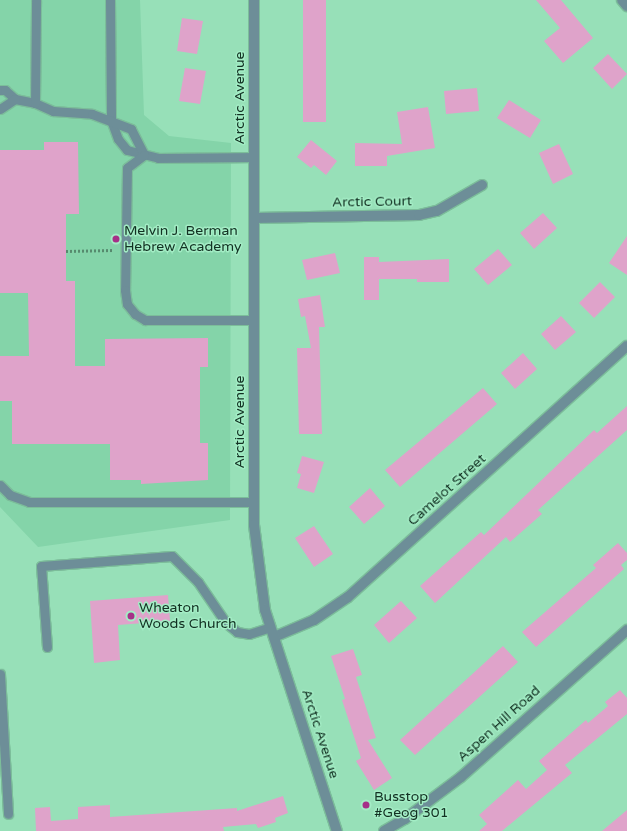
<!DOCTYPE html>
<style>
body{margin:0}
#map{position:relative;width:627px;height:831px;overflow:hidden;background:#97e0b8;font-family:"Varela Round",sans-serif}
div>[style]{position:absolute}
.built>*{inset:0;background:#84d4a9}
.building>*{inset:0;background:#dfa3ca}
.path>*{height:2.5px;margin-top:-1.25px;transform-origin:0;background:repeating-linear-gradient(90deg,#568a6e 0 2px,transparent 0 4px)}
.roads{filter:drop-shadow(1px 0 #7cbd9a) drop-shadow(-1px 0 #7cbd9a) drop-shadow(0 1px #7cbd9a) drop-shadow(0 -1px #7cbd9a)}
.service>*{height:9px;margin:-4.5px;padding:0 4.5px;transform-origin:4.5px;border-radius:4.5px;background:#6d8e98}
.minor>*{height:10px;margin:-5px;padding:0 5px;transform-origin:5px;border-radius:5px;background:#6d8e98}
.tertiary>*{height:10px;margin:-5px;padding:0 5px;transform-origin:5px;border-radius:5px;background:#6d8e98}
.dots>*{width:11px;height:11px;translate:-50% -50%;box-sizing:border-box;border:2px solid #a3edc5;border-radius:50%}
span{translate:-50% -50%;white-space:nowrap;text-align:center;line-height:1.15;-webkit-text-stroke:3px #a3edc5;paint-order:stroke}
.street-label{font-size:14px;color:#123122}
.poi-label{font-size:14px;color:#123122}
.left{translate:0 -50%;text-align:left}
</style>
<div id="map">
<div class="built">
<i style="clip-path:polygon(0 0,140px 0,144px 115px,169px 136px,231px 143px,230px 520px,38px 547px,0 507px)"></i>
</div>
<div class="building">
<i style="clip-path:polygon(303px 0,326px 0,326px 122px,303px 122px)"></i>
<i style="clip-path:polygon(536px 0,561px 0,593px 38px,563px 63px,544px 41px,560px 28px)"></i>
<i style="clip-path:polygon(182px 18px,203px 21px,197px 54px,177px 51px)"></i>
<i style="clip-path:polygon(608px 54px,627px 74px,612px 89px,593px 68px)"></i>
<i style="clip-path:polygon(185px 68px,206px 71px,200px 104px,179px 101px)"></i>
<i style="clip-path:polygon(477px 88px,479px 111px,446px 114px,444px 91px)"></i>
<i style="clip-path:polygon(509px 100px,541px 120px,530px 138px,497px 118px)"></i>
<i style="clip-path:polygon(428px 107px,435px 148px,387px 156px,387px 166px,355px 166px,355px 143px,402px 144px,397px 112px)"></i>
<i style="clip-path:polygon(311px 140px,337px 161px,326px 175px,314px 165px,311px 168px,297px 157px)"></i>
<i style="clip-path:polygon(44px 142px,78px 142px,79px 214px,66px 214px,66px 281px,75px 281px,75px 366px,105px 366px,105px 339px,208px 338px,208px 367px,200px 367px,200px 443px,208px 443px,208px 480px,141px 484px,141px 480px,110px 480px,110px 444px,12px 444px,12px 401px,0 401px,0 356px,29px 356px,28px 293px,0 293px,0 150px,44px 150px)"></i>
<i style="clip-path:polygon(559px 144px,573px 174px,553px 184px,539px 153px)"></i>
<i style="clip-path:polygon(543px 213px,557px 228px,534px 249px,520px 233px)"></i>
<i style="clip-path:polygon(627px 236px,627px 275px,609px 263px)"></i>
<i style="clip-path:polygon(498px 249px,512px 265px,488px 285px,474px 269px)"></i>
<i style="clip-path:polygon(335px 253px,340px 273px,307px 280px,302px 260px)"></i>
<i style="clip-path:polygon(364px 257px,379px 257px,379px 262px,449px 259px,449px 282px,417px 282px,417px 279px,379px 279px,379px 300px,364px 300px)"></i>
<i style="clip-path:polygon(600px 282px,615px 297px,594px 318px,579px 303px)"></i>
<i style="clip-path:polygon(320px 295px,325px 327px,319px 327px,322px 434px,299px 434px,297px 348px,311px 348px,305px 316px,301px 317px,298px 299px)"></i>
<i style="clip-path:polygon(561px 316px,576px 332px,555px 350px,541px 334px)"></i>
<i style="clip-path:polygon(523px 353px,537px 369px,515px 389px,501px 373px)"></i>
<i style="clip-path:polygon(483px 388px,497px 404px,400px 487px,385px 470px)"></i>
<i style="clip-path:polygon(627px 406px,627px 430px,538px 510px,542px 514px,510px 542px,506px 537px,435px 603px,420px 586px,481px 532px,484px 535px,594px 430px,597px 433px)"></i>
<i style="clip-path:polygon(302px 456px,324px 462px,314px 493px,297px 488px,301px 474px,297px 473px)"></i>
<i style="clip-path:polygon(370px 488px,385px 506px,364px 524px,349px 507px)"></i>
<i style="clip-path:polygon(314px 526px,333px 554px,314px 567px,295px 538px)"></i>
<i style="clip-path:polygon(618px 543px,627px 553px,627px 560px,621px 565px,624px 569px,536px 647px,522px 632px,596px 568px,593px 565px)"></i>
<i style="clip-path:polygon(168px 595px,170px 621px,118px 625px,120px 660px,94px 663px,90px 601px)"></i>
<i style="clip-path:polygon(401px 601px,417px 618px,389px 643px,374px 625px)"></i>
<i style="clip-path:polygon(503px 646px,518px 662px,415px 755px,400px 740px)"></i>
<i style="clip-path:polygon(353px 649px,362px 675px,356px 677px,376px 738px,368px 740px,392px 778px,374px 790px,356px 761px,361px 758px,342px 700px,345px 699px,331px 656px)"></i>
<i style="clip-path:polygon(620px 690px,627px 698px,627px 714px,565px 765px,572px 773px,502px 831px,479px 831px,487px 824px,479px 815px,518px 780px,526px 789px,547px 770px,539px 761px,586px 720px,588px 723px,608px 706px,605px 702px)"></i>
<i style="clip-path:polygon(283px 796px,288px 813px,275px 818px,276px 822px,258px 828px,256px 824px,223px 827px,224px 831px,36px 831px,35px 808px,50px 807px,51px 821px,78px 819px,78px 807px,110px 805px,110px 817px,237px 808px,237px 811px)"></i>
<i style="clip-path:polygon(627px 810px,627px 831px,602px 831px)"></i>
</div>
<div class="path">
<i style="left:66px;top:251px;width:48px;rotate:-1.2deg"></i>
</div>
<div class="roads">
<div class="service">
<i style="left:110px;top:0;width:120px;rotate:89.5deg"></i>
<i style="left:111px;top:120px;width:20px;rotate:70deg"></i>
<i style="left:118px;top:139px;width:14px;rotate:51deg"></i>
<i style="left:127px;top:150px;width:32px;rotate:14deg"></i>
<i style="left:158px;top:158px;width:96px;rotate:-0.6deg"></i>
<i style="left:0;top:90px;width:5px"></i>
<i style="left:5px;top:90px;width:13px;rotate:42deg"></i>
<i style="left:15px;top:99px;width:20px;rotate:11deg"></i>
<i style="left:35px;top:103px;width:20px;rotate:24deg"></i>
<i style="left:53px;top:111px;width:39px;rotate:4deg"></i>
<i style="left:92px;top:114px;width:42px;rotate:21deg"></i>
<i style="left:131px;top:129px;width:29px;rotate:63deg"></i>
<i style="left:35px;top:103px;width:103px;rotate:-89.4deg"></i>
<i style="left:0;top:109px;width:18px;rotate:-34deg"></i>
<i style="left:144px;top:155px;width:21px;rotate:143deg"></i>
<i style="left:127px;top:168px;width:122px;rotate:90.9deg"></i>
<i style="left:125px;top:290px;width:14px;rotate:82deg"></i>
<i style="left:127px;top:304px;width:13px;rotate:51deg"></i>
<i style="left:135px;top:314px;width:12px;rotate:31deg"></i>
<i style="left:145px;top:320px;width:109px"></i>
<i style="left:0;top:485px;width:14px;rotate:45deg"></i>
<i style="left:10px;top:495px;width:20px;rotate:20deg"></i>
<i style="left:29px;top:502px;width:225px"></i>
<i style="left:47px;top:647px;width:81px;rotate:-94.2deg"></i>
<i style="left:41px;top:566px;width:131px;rotate:-4.4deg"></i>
<i style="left:172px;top:556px;width:37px;rotate:45deg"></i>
<i style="left:198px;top:582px;width:50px;rotate:55.7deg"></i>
<i style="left:226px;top:623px;width:14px;rotate:39deg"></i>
<i style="left:237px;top:632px;width:12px;rotate:9deg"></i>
<i style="left:249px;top:634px;width:22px;rotate:-18deg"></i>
<i style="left:0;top:674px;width:140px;rotate:86.7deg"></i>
</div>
<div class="minor">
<i style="left:622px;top:0;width:8px;rotate:50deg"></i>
<i style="left:254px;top:218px;width:165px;rotate:-1deg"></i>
<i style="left:419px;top:215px;width:18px;rotate:-13deg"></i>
<i style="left:437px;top:211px;width:52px;rotate:-30deg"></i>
<i style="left:274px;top:637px;width:43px;rotate:-23deg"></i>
<i style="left:314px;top:620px;width:41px;rotate:-34.1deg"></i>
<i style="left:348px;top:597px;width:375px;rotate:-42deg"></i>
</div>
<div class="tertiary">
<i style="left:254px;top:0;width:525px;rotate:90deg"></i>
<i style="left:254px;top:525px;width:86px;rotate:82.6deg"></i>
<i style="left:265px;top:610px;width:232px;rotate:72deg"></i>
<i style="left:384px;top:831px;width:24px;rotate:-30deg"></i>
<i style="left:405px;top:819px;width:70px;rotate:-36.9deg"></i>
<i style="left:461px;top:777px;width:222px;rotate:-41.5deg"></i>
</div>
</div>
<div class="dots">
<i style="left:116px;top:239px;background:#a63088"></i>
<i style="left:131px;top:616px;background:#a63088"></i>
<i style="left:366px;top:805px;background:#a63088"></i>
</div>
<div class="street-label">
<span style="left:240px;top:98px;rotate:-90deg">Arctic Avenue</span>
<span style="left:372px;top:202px;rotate:-1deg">Arctic Court</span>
<span style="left:240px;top:422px;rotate:-90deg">Arctic Avenue</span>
<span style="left:447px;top:490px;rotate:-42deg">Camelot Street</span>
<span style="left:499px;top:724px;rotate:-42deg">Aspen Hill Road</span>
<span style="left:320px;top:734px;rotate:72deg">Arctic Avenue</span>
</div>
<div class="poi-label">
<span class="left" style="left:124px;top:239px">Melvin J. Berman<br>Hebrew Academy</span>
<span class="left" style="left:139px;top:616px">Wheaton<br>Woods Church</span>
<span class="left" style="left:374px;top:805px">Busstop<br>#Geog 301</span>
</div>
</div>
